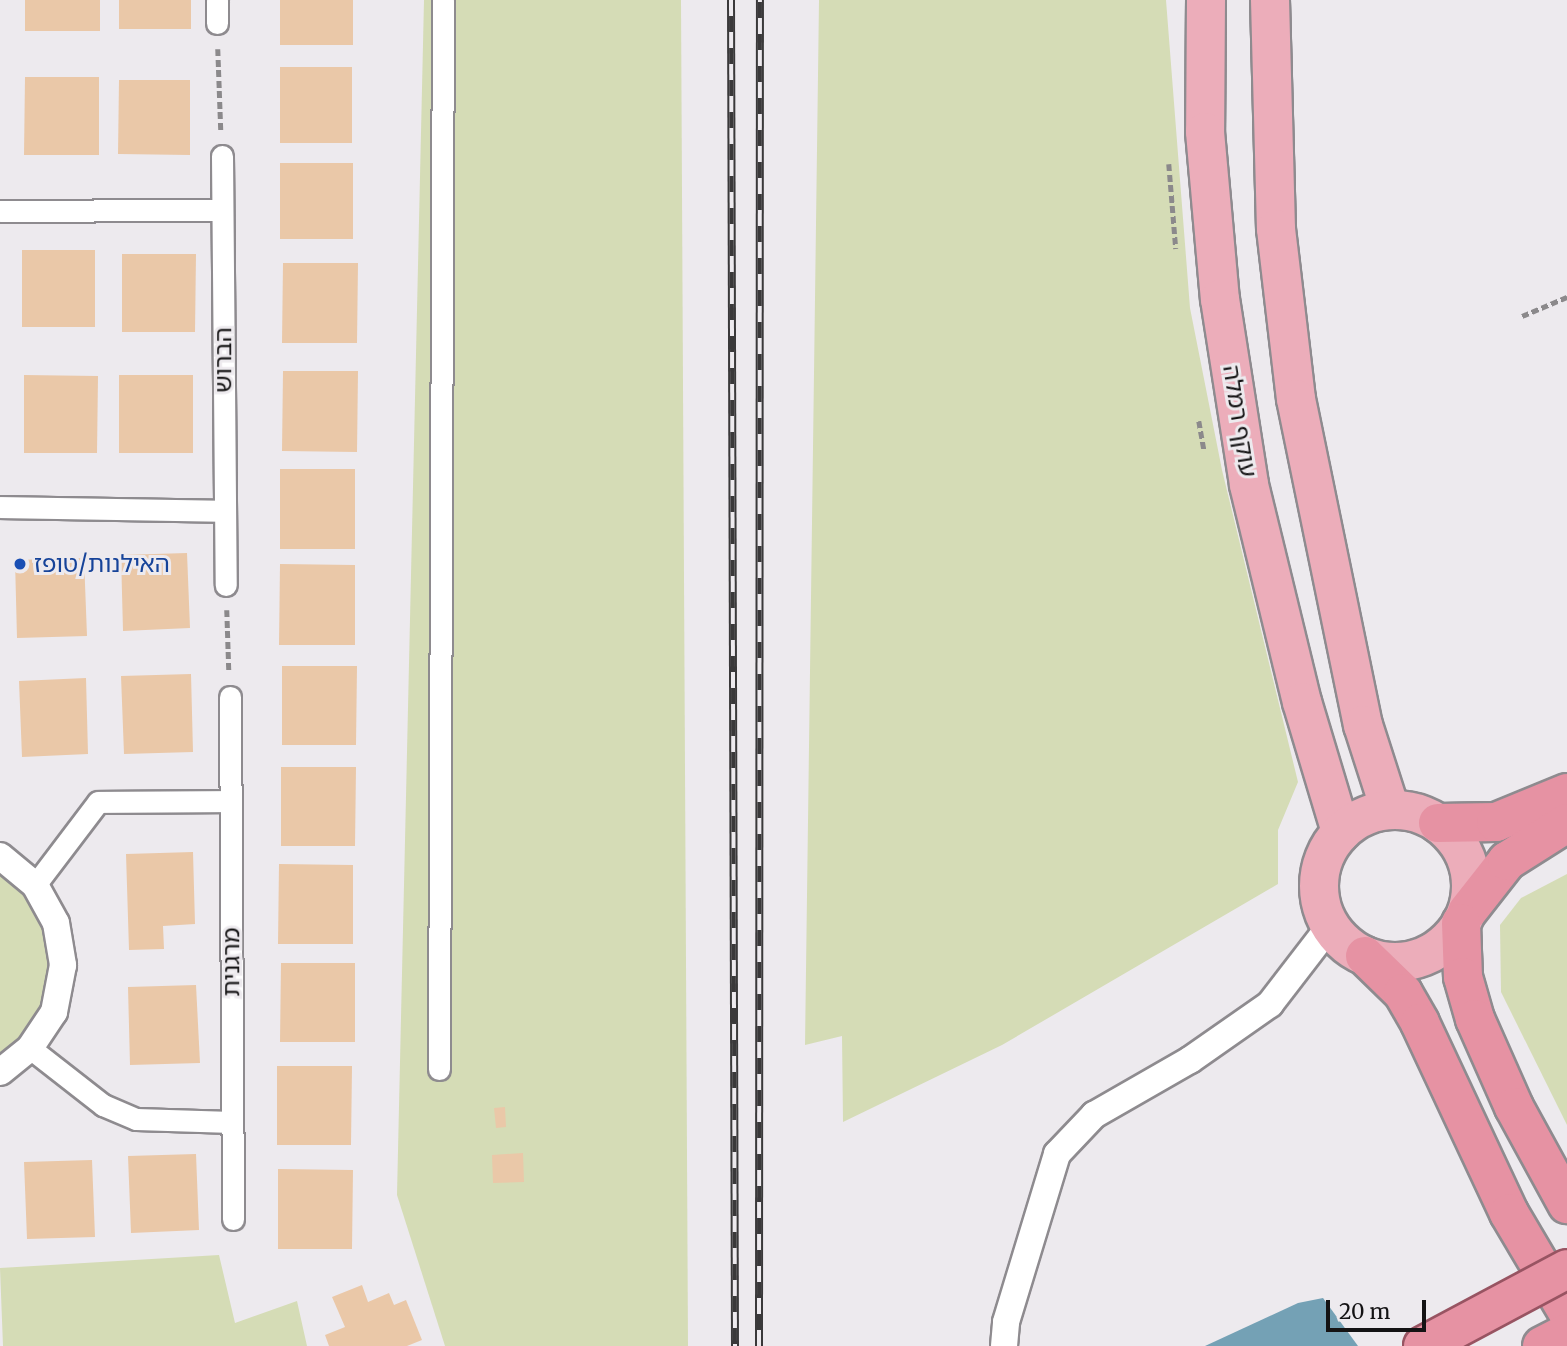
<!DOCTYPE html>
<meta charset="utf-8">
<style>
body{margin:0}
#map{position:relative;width:1567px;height:1346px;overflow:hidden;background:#edeaee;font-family:Merriweather,"Noto Sans Hebrew",serif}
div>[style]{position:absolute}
.green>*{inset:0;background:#d5dcb6}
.water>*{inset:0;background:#74a1b5}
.building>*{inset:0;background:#eac8a8}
.path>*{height:4.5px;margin-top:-2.25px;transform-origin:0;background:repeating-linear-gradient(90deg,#8b898b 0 7px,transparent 0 10.5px)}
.roads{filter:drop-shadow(2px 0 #8e8b8f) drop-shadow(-2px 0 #8e8b8f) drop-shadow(0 2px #8e8b8f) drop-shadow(0 -2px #8e8b8f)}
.pedestrian>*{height:21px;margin:-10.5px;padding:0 10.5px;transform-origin:10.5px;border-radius:10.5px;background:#fff}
.minor>*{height:26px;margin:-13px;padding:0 13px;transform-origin:13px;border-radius:13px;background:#fff}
.primary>*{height:38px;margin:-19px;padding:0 19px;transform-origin:19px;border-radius:19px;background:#ecadba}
.primary>.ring{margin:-19px;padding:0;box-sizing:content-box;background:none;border:38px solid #ecadba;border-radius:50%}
.trunk>*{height:38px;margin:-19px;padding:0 19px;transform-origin:19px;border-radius:19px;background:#e692a3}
.rail>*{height:8px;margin-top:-4px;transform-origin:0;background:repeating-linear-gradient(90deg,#edeaee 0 16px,#3a393a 0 32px);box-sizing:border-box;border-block:2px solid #3a393a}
.bridges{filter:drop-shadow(2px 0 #985462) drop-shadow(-2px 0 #985462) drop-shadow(0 2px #985462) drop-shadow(0 -2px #985462)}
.trunk-bridge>*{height:38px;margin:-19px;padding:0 19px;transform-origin:19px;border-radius:19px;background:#e692a3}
.dots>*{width:19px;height:19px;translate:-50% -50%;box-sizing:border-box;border:4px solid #edeaee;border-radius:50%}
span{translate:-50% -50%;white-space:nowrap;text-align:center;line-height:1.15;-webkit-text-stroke:6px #edeaee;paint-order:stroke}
.street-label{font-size:24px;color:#141314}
.transit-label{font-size:24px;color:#164399}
.left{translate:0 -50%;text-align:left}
.scale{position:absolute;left:1326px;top:1300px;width:100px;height:32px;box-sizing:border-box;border:4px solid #141314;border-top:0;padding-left:9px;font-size:21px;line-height:24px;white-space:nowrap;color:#141314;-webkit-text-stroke:5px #edeaee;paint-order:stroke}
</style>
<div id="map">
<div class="green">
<i style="clip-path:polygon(424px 0,681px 0,688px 1346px,445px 1346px,397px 1195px)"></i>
<i style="clip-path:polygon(819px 0,1166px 0,1190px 308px,1222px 470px,1298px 782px,1278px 830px,1278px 884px,1002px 1045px,843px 1122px,842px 1036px,805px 1045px)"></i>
<i style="clip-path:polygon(0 874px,24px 894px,43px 927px,49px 965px,40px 1006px,20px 1039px,0 1054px)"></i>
<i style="clip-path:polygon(1567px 874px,1567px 1125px,1501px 992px,1500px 925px,1521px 898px)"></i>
<i style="clip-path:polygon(219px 1255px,235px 1323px,297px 1301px,307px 1346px,3px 1346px,0 1268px)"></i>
</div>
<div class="water">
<i style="clip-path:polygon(1323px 1298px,1358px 1346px,1205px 1346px,1298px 1303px)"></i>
</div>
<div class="building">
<i style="clip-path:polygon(25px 0,100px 0,100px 31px,25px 31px)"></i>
<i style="clip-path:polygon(119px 0,191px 0,191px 29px,119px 29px)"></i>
<i style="clip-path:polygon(280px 0,353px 0,353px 45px,280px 45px)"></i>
<i style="clip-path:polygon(280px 67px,352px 67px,352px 143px,280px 143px)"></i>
<i style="clip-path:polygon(25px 77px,99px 77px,99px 155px,24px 155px)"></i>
<i style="clip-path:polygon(119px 80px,190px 80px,190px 155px,118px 154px)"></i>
<i style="clip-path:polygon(280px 163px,353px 163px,353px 239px,280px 239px)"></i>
<i style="clip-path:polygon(22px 250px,95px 250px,95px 327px,22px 327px)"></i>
<i style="clip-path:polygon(122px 254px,196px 254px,195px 332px,122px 332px)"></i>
<i style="clip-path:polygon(283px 263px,358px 263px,357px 343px,282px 343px)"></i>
<i style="clip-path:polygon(283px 371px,358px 371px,357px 452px,282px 451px)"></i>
<i style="clip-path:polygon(24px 375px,98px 376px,97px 453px,24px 453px)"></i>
<i style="clip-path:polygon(119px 375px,193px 375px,193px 453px,119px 453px)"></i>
<i style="clip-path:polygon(280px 469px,355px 469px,355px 549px,280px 549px)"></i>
<i style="clip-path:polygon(187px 553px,190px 628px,123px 631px,121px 555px)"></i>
<i style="clip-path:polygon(84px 558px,87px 636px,17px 638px,15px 560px)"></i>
<i style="clip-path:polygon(280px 564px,355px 565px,355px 645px,279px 645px)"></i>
<i style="clip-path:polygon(282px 666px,357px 666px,356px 745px,282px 745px)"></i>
<i style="clip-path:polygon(191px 674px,193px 752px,124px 754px,121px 676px)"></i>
<i style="clip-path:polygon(86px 678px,88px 754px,22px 757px,19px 681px)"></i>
<i style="clip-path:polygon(281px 767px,356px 767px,355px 846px,281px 846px)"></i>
<i style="clip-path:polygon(193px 852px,195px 924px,163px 926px,164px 949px,129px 950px,126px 854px)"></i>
<i style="clip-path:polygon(279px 864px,353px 865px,353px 944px,278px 944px)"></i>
<i style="clip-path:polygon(281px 963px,355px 963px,355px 1042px,280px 1042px)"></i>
<i style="clip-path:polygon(196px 985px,200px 1063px,130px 1065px,128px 987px)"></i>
<i style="clip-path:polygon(277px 1066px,352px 1066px,351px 1145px,277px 1145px)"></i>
<i style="clip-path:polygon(505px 1107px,506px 1127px,496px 1128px,494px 1108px)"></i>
<i style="clip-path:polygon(523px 1153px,524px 1182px,493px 1183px,492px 1155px)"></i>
<i style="clip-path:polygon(196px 1154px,199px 1230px,131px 1233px,128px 1156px)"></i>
<i style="clip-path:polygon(92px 1160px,95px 1237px,27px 1239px,24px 1162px)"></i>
<i style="clip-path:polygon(278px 1169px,353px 1170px,352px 1249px,278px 1249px)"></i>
<i style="clip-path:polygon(362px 1285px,368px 1302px,389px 1293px,394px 1305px,406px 1300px,422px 1340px,407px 1346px,329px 1346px,325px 1335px,345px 1327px,332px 1297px)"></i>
</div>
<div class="path">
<i style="left:218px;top:49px;width:82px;rotate:87.9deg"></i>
<i style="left:1169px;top:164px;width:85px;rotate:85.3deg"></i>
<i style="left:1522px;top:316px;width:49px;rotate:-22.9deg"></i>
<i style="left:1199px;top:421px;width:29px;rotate:80deg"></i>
<i style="left:227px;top:610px;width:61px;rotate:88.1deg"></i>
</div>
<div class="roads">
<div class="pedestrian">
<i style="left:217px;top:0;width:23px;rotate:90deg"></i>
<i style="left:222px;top:156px;width:429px;rotate:89.5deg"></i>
<i style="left:0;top:211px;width:222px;rotate:-0.3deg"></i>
<i style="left:0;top:507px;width:224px;rotate:1deg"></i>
<i style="left:230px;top:697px;width:522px;rotate:89.67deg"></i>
<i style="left:35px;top:885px;width:104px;rotate:-52.8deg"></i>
<i style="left:98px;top:802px;width:132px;rotate:-0.4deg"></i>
<i style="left:30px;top:1048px;width:93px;rotate:38deg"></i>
<i style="left:103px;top:1105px;width:36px;rotate:23deg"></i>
<i style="left:136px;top:1119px;width:96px;rotate:1.8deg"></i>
<i style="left:439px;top:1069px;width:1069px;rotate:-89.79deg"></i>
</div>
<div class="minor">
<i style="left:0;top:856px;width:45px;rotate:39.6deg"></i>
<i style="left:35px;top:885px;width:43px;rotate:61.1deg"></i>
<i style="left:56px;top:923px;width:43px;rotate:80.5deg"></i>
<i style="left:63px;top:965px;width:48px;rotate:100.8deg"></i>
<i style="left:54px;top:1012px;width:43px;rotate:123.7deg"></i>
<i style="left:30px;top:1048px;width:38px;rotate:141deg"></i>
<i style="left:1004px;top:1346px;width:24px;rotate:-85deg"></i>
<i style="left:1006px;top:1322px;width:176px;rotate:-73.1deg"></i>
<i style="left:1057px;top:1154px;width:54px;rotate:-46.5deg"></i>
<i style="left:1094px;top:1115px;width:111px;rotate:-29.8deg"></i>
<i style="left:1190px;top:1060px;width:98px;rotate:-35deg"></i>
<i style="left:1270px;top:1004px;width:98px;rotate:-52.4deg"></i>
</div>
<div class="primary">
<i style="left:1206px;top:0;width:132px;rotate:90.4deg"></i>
<i style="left:1205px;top:132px;width:168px;rotate:84.9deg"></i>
<i style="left:1220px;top:299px;width:188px;rotate:81.1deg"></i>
<i style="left:1249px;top:485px;width:223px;rotate:76.3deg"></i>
<i style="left:1302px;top:702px;width:136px;rotate:73.3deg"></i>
<i style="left:1270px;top:0;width:229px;rotate:88.5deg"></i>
<i style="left:1276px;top:229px;width:171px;rotate:83.3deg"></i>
<i style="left:1296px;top:399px;width:333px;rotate:78.4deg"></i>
<i style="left:1363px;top:725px;width:88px;rotate:72.2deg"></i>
<i class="ring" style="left:1319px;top:810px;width:114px;height:114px"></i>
</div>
<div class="trunk">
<i style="left:1438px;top:823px;width:58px;rotate:-1deg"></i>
<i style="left:1496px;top:822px;width:77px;rotate:-22.2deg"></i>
<i style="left:1467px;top:912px;width:65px;rotate:-51.9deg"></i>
<i style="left:1507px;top:861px;width:71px;rotate:-32.3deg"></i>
<i style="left:1461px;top:923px;width:54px;rotate:87.9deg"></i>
<i style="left:1463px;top:977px;width:44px;rotate:74.1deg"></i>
<i style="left:1475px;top:1019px;width:96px;rotate:66.1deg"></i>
<i style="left:1514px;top:1107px;width:111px;rotate:61.3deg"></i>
<i style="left:1365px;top:956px;width:53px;rotate:44.2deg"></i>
<i style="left:1403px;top:993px;width:34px;rotate:60deg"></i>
<i style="left:1420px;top:1023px;width:210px;rotate:64.9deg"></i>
<i style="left:1509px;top:1213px;width:114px;rotate:59.4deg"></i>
<i style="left:1542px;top:1346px;width:28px;rotate:-27deg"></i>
</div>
</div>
<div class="rail">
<i style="left:731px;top:0;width:1346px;rotate:89.83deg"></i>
<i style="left:759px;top:1346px;width:1346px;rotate:-89.96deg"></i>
</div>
<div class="bridges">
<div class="trunk-bridge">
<i style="left:1423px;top:1346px;width:163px;rotate:-28.1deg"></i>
</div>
</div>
<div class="dots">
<i style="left:20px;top:564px;background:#1a4fb4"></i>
</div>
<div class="street-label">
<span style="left:223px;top:360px;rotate:-90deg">הברוש</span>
<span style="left:1240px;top:421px;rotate:81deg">עוקף רמלה</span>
<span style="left:231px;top:962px;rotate:-90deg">מרגנית</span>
</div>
<div class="transit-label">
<span class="left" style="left:34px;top:564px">האילנות/טופז</span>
</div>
<div class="scale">20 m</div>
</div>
